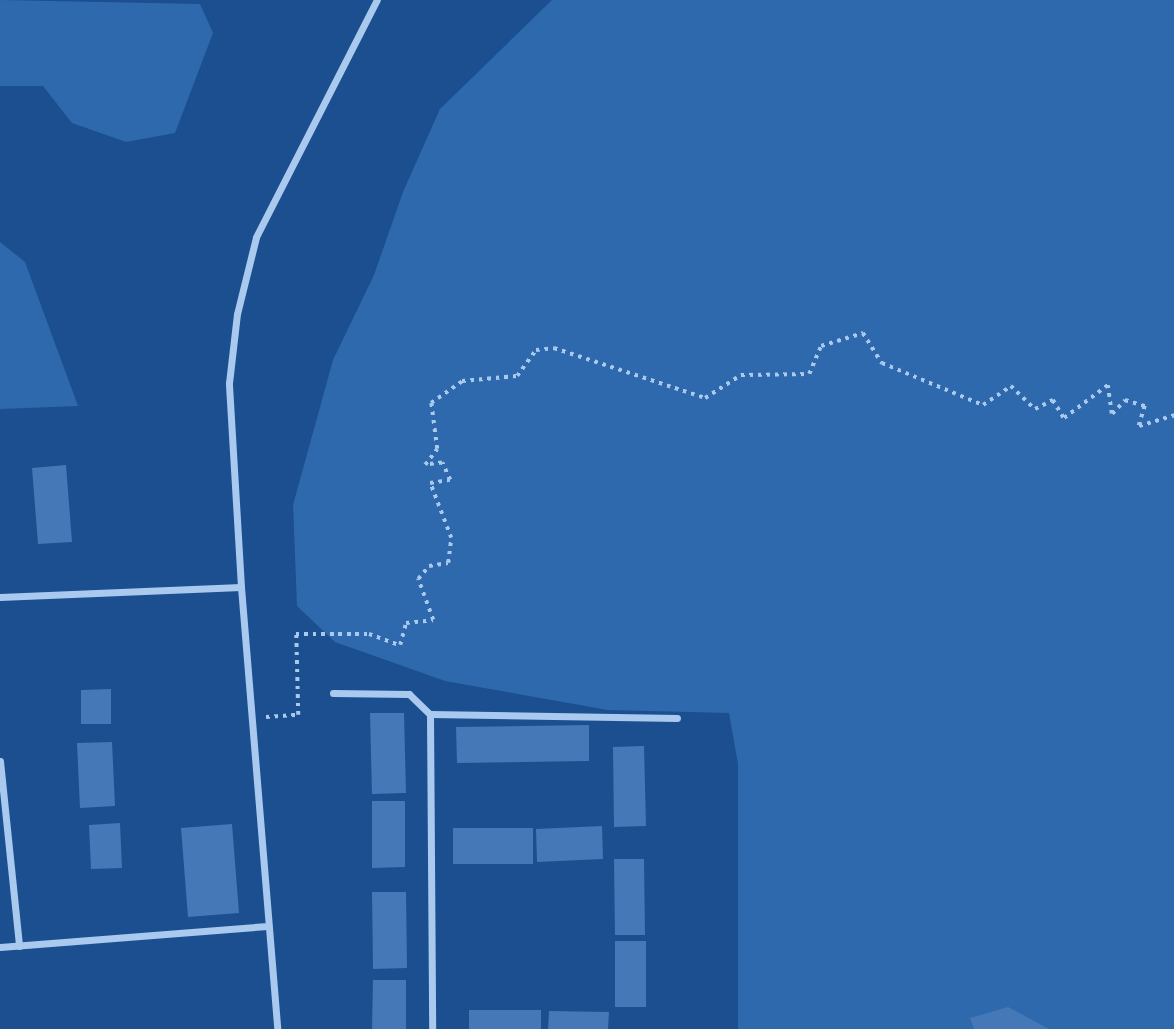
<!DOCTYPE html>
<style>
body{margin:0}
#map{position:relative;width:1174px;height:1029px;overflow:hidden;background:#1b4f8f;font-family:"Noto Sans",sans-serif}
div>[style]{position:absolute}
.green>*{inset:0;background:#2e69ad}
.building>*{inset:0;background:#4478b7}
.path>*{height:3.5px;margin-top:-1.75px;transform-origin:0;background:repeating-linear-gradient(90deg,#a9c9ee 0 3.5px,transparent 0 8.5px)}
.street>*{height:7px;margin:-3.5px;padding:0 3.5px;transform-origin:3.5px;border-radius:3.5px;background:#a9c9ee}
span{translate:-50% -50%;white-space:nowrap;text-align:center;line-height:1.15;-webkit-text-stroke:5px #1b4f8f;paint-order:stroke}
</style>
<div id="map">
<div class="green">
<i style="clip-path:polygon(0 0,200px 4px,213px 33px,175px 133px,126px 142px,72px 123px,43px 86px,0 86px)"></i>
<i style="clip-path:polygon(552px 0,1174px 0,1174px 1029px,738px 1029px,738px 764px,729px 713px,608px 710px,445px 681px,335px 642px,297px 606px,293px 505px,333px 360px,374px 275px,403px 192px,440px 109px)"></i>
<i style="clip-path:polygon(0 242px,25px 262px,78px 406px,0 409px)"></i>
</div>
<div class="building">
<i style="clip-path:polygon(66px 465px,72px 542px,38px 544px,32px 468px)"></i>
<i style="clip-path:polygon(111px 689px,111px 724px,81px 724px,81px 690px)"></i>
<i style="clip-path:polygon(370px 713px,404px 713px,406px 793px,372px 794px)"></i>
<i style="clip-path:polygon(589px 725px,589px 761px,457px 763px,456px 727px)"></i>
<i style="clip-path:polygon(112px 742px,115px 806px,80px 808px,77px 743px)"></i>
<i style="clip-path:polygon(644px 746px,646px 826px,614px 827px,613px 747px)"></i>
<i style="clip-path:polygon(372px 801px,405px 801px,405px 867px,372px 868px)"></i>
<i style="clip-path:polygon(120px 823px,122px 868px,91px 869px,89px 825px)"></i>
<i style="clip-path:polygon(232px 824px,239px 913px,188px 917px,181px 828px)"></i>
<i style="clip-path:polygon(602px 826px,603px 859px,537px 862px,536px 829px)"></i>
<i style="clip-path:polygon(453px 828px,533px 828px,533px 864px,453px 864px)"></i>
<i style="clip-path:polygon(614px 859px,644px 859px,645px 935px,615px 935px)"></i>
<i style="clip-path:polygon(372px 892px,406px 892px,407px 968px,373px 969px)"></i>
<i style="clip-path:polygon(615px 941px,646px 941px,646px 1007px,615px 1007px)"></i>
<i style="clip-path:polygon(373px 980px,406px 980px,406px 1029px,372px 1029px)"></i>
<i style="clip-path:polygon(1008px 1007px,1049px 1029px,974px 1029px,970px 1018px)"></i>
<i style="clip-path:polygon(469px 1010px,541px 1010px,541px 1029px,469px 1029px)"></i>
<i style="clip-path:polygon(549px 1011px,609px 1012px,608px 1029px,548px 1029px)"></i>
</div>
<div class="path">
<i style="left:266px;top:717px;width:32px;rotate:-4deg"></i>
<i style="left:298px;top:715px;width:81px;rotate:-91.4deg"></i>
<i style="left:296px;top:634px;width:73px"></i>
<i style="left:369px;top:634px;width:33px;rotate:20deg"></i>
<i style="left:400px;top:645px;width:23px;rotate:-75deg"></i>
<i style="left:406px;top:623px;width:27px;rotate:-6deg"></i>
<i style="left:433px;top:620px;width:44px;rotate:-110.1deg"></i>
<i style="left:418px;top:579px;width:17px;rotate:-50deg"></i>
<i style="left:429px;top:566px;width:19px;rotate:-9deg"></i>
<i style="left:448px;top:563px;width:25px;rotate:-83deg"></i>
<i style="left:451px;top:538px;width:59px;rotate:-110.9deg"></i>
<i style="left:430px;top:483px;width:20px;rotate:-9deg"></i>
<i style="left:450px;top:480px;width:19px;rotate:-115deg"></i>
<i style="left:442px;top:463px;width:17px;rotate:173deg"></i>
<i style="left:425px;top:465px;width:20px;rotate:-53deg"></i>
<i style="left:437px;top:449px;width:46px;rotate:-97.4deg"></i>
<i style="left:431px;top:403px;width:38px;rotate:-35deg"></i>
<i style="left:462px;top:381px;width:55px;rotate:-5.2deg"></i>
<i style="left:517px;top:376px;width:32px;rotate:-54deg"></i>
<i style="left:536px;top:350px;width:18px;rotate:-6deg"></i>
<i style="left:554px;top:348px;width:159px;rotate:18.3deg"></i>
<i style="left:705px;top:398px;width:43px;rotate:-32.6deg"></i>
<i style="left:741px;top:375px;width:68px;rotate:-0.8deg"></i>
<i style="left:809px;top:374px;width:30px;rotate:-67deg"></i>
<i style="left:821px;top:346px;width:44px;rotate:-17.2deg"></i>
<i style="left:863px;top:333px;width:36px;rotate:58deg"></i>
<i style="left:882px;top:363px;width:109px;rotate:22.6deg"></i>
<i style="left:983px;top:405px;width:34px;rotate:-34deg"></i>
<i style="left:1011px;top:386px;width:33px;rotate:44deg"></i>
<i style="left:1035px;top:409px;width:20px;rotate:-27deg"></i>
<i style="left:1053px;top:400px;width:21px;rotate:59deg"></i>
<i style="left:1064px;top:418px;width:55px;rotate:-36.9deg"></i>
<i style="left:1108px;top:385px;width:29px;rotate:82deg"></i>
<i style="left:1112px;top:414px;width:19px;rotate:-47deg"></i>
<i style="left:1125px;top:400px;width:21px;rotate:17deg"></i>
<i style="left:1145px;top:406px;width:21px;rotate:107deg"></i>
<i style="left:1139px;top:426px;width:37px;rotate:-17deg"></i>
</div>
<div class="street">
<i style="left:241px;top:587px;width:204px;rotate:-93.4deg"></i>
<i style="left:229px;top:383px;width:69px;rotate:-83.4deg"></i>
<i style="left:237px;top:314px;width:79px;rotate:-76.1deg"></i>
<i style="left:256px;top:237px;width:266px;rotate:-63deg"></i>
<i style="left:0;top:597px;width:241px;rotate:-2.4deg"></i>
<i style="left:241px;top:587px;width:443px;rotate:85.3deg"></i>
<i style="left:333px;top:693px;width:76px;rotate:0.8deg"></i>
<i style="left:409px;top:694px;width:29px;rotate:44deg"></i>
<i style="left:430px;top:714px;width:247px;rotate:0.9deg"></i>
<i style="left:430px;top:714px;width:315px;rotate:89.6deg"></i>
<i style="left:0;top:761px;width:186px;rotate:84.1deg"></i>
<i style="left:0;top:947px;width:265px;rotate:-4.5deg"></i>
</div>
</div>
